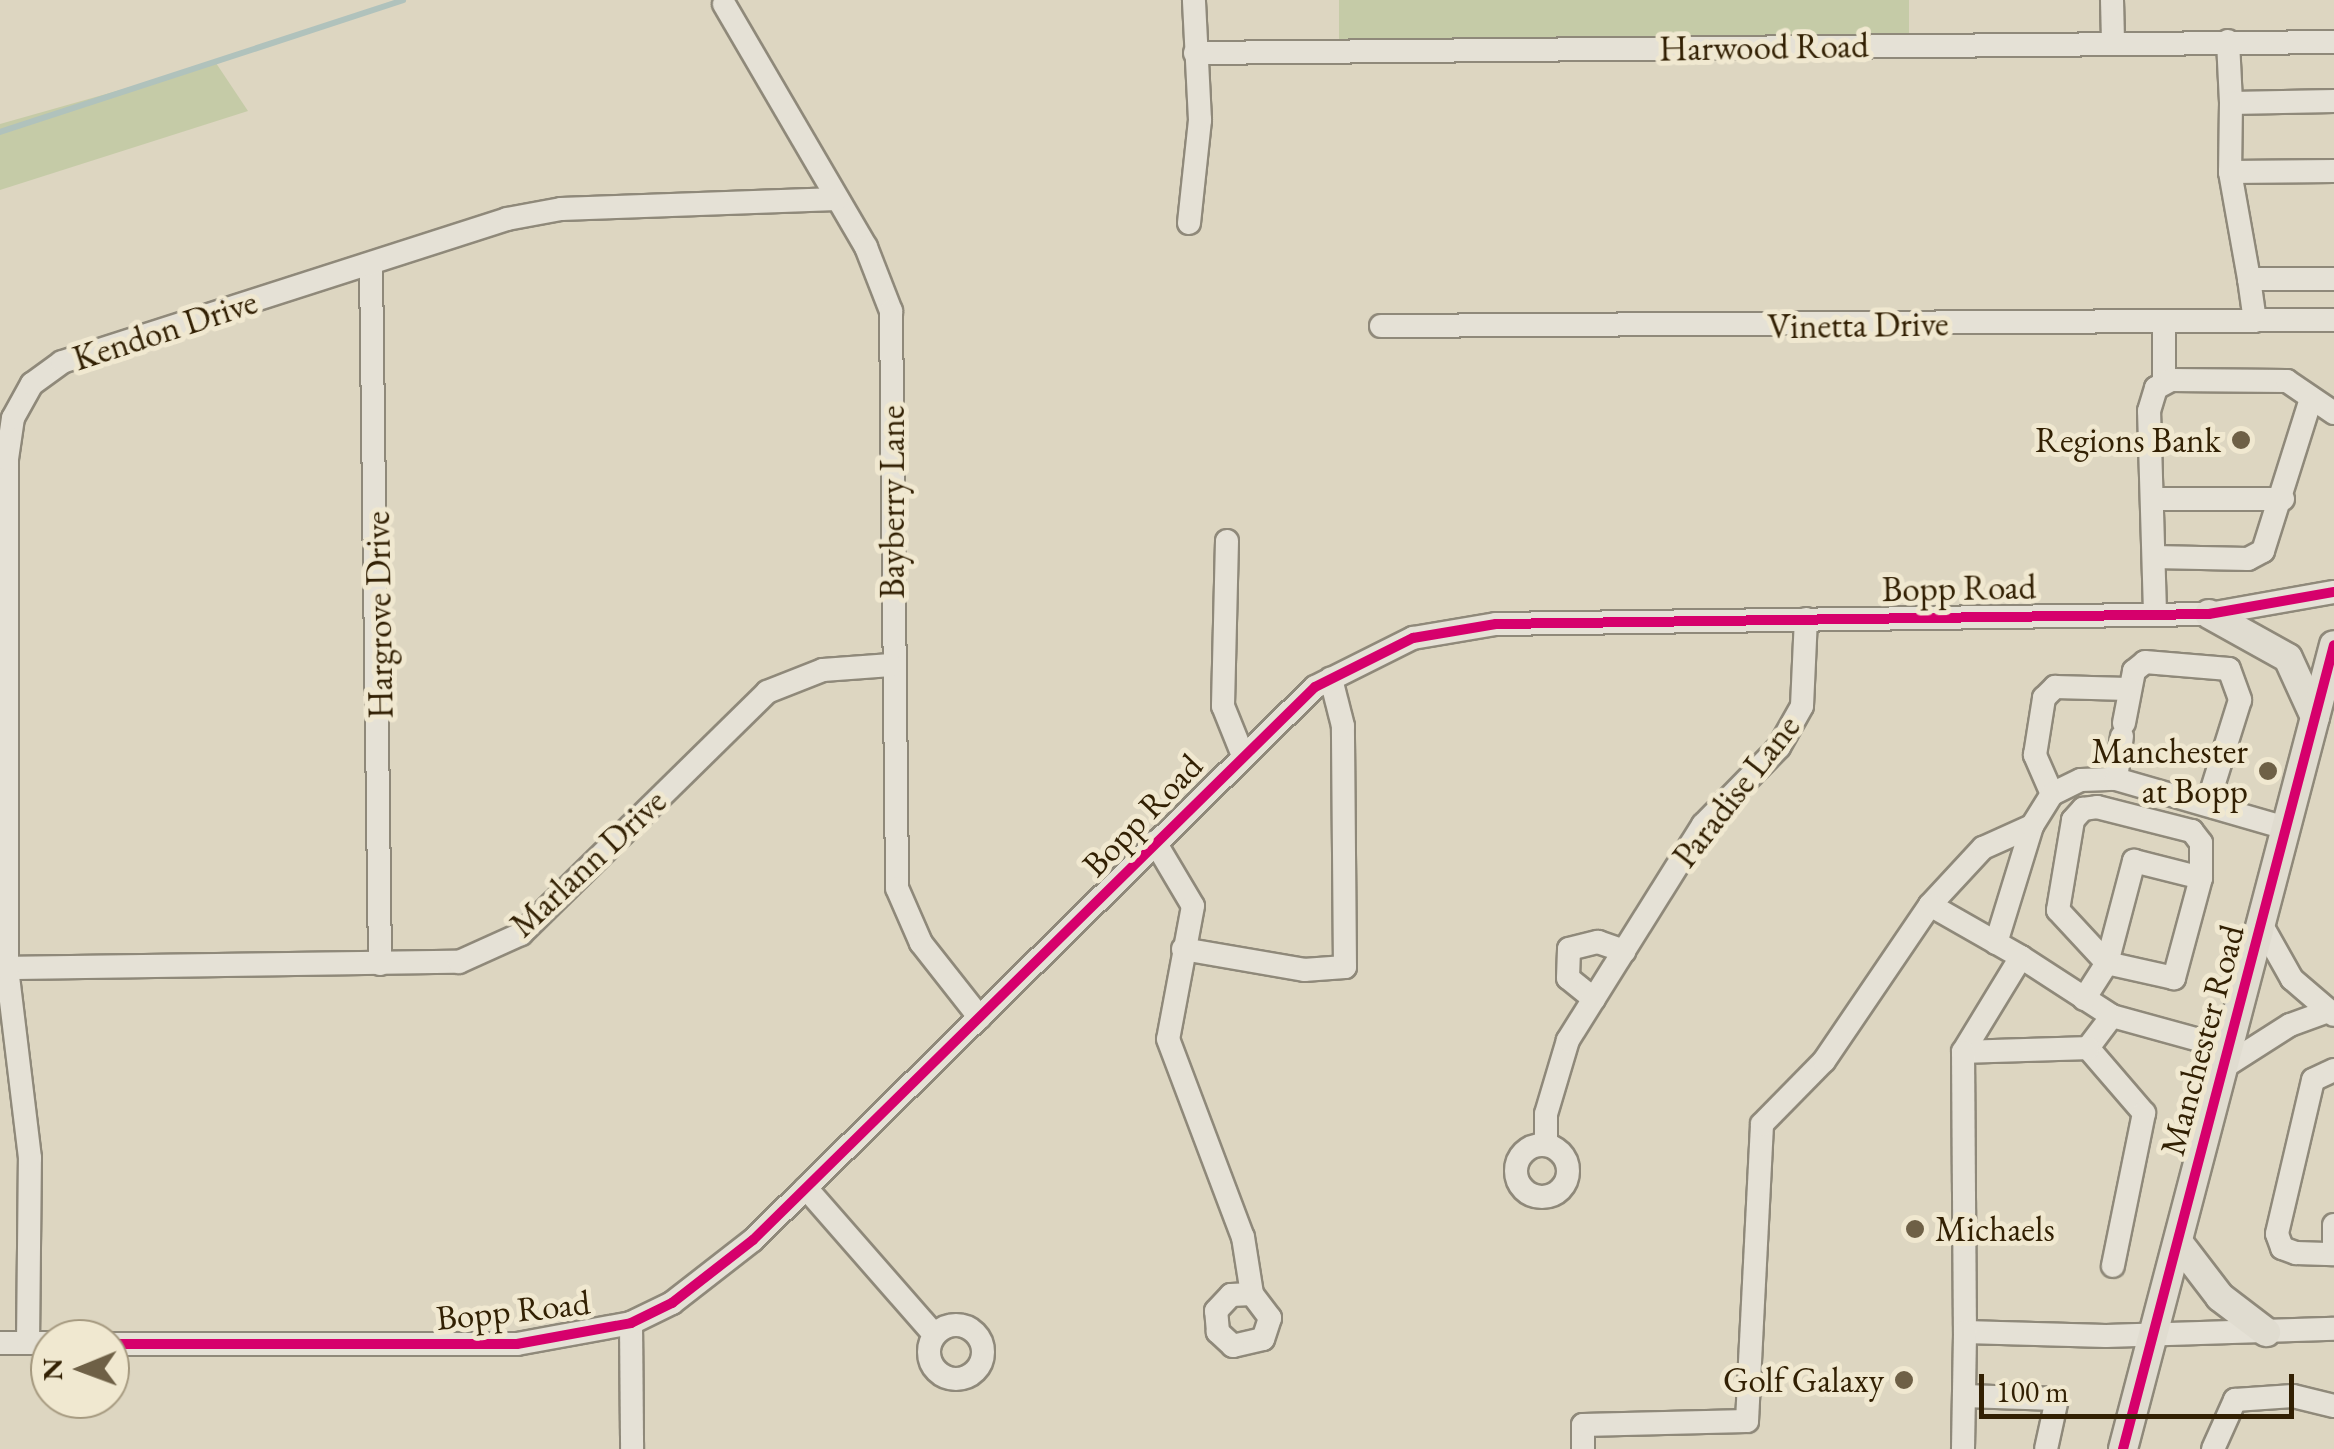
<!DOCTYPE html>
<style>
body{margin:0}
#map{position:relative;width:2334px;height:1449px;overflow:hidden;background:#ddd6c1;font-family:"EB Garamond",serif}
div>[style]{position:absolute}
.green>*{inset:0;background:#c5cba7}
.stream>*{height:6px;margin:-3px;padding:0 3px;transform-origin:3px;border-radius:3px;background:#b0c2bc}
.roads{filter:drop-shadow(2px 0 #8f897a) drop-shadow(-2px 0 #8f897a) drop-shadow(0 2px #8f897a) drop-shadow(0 -2px #8f897a)}
.minor>*{height:22px;margin:-11px;padding:0 11px;transform-origin:11px;border-radius:11px;background:#e5e1d6}
.minor>.ring{margin:-11px;padding:0;box-sizing:content-box;background:none;border:22px solid #e5e1d6;border-radius:50%}
.major>*{height:28px;margin:-14px;padding:0 14px;transform-origin:14px;border-radius:14px;background:#e0dcd0}
.cycleway>*{height:10px;margin:-5px;padding:0 5px;transform-origin:5px;border-radius:5px;background:#d6006c}
.dots>*{width:28px;height:28px;translate:-50% -50%;box-sizing:border-box;border:5px solid #f0e8d0;border-radius:50%}
span{translate:-50% -50%;white-space:nowrap;text-align:center;line-height:1.15;-webkit-text-stroke:10px #f0e8d0;paint-order:stroke}
.street-label{font-size:35px;color:#322003}
.poi-label{font-size:35px;color:#322003}
.right{translate:-100% -50%;text-align:right}
.left{translate:0 -50%;text-align:left}
.north{position:absolute;left:30px;top:1319px;width:100px;height:100px;box-sizing:border-box;background:#f0e8d0;border:2px solid #a4987e;border-radius:50%;rotate:269deg;font-size:28px;font-weight:700;line-height:40px;text-align:center;color:#322003}
.north::after{content:'';display:block;margin:auto;width:35px;height:45px;background:#6e6046;clip-path:polygon(50% 0,100% 100%,50% 72%,0 100%)}
.scale{position:absolute;left:1979px;top:1374px;width:315px;height:45px;box-sizing:border-box;border:5px solid #322003;border-top:0;padding-left:12px;font-size:30px;line-height:35px;white-space:nowrap;color:#322003;-webkit-text-stroke:8px #f0e8d0;paint-order:stroke}
</style>
<div id="map">
<div class="green">
<i style="clip-path:polygon(1339px 0,1909px 0,1909px 35px,1339px 40px)"></i>
<i style="clip-path:polygon(216px 63px,248px 111px,0 190px,0 124px)"></i>
</div>
<div class="stream">
<i style="left:0;top:132px;width:424px;rotate:-18.1deg"></i>
</div>
<div class="roads">
<div class="minor">
<i style="left:2112px;top:0;width:42px;rotate:88.6deg"></i>
<i style="left:724px;top:4px;width:281px;rotate:59.7deg"></i>
<i style="left:866px;top:247px;width:69px;rotate:68.7deg"></i>
<i style="left:891px;top:311px;width:577px;rotate:89.4deg"></i>
<i style="left:897px;top:888px;width:60px;rotate:66.4deg"></i>
<i style="left:921px;top:943px;width:95px;rotate:51.8deg"></i>
<i style="left:2228px;top:41px;width:62px;rotate:87.2deg"></i>
<i style="left:2231px;top:103px;width:103px;rotate:-1.1deg"></i>
<i style="left:1195px;top:53px;width:1139px;rotate:-0.55deg"></i>
<i style="left:2231px;top:103px;width:69px;rotate:90.8deg"></i>
<i style="left:2230px;top:172px;width:109px;rotate:79.9deg"></i>
<i style="left:2230px;top:172px;width:104px;rotate:-0.6deg"></i>
<i style="left:1189px;top:223px;width:104px;rotate:-83.9deg"></i>
<i style="left:1200px;top:120px;width:120px;rotate:-92.9deg"></i>
<i style="left:371px;top:267px;width:697px;rotate:89.26deg"></i>
<i style="left:2164px;top:321px;width:61px;rotate:90deg"></i>
<i style="left:2255px;top:321px;width:42px;rotate:-98.1deg"></i>
<i style="left:2249px;top:279px;width:85px"></i>
<i style="left:1381px;top:326px;width:953px;rotate:-0.36deg"></i>
<i style="left:2153px;top:499px;width:130px"></i>
<i style="left:1227px;top:541px;width:165px;rotate:91.4deg"></i>
<i style="left:1223px;top:706px;width:51px;rotate:68deg"></i>
<i style="left:2154px;top:557px;width:94px;rotate:1.2deg"></i>
<i style="left:2248px;top:559px;width:17px;rotate:-28deg"></i>
<i style="left:2263px;top:551px;width:159px;rotate:-72.5deg"></i>
<i style="left:2155px;top:612px;width:201px;rotate:-91.7deg"></i>
<i style="left:2149px;top:411px;width:24px;rotate:-73deg"></i>
<i style="left:2156px;top:388px;width:17px;rotate:-28deg"></i>
<i style="left:2171px;top:380px;width:116px;rotate:0.5deg"></i>
<i style="left:2287px;top:381px;width:57px;rotate:34.2deg"></i>
<i style="left:2124px;top:723px;width:53px;rotate:-79.1deg"></i>
<i style="left:2134px;top:671px;width:14px;rotate:-39deg"></i>
<i style="left:2145px;top:662px;width:84px;rotate:4.8deg"></i>
<i style="left:2229px;top:669px;width:33px;rotate:70deg"></i>
<i style="left:2240px;top:700px;width:107px;rotate:107.4deg"></i>
<i style="left:2116px;top:779px;width:43px;rotate:-82.1deg"></i>
<i style="left:2052px;top:794px;width:43px;rotate:-113.6deg"></i>
<i style="left:2035px;top:755px;width:58px;rotate:-81deg"></i>
<i style="left:2044px;top:698px;width:16px;rotate:-45deg"></i>
<i style="left:2055px;top:687px;width:73px;rotate:1.6deg"></i>
<i style="left:1155px;top:842px;width:74px;rotate:59.3deg"></i>
<i style="left:1193px;top:906px;width:135px;rotate:100.6deg"></i>
<i style="left:1168px;top:1039px;width:212px;rotate:69.3deg"></i>
<i style="left:1243px;top:1237px;width:58px;rotate:81deg"></i>
<i style="left:1252px;top:1294px;width:30px;rotate:53deg"></i>
<i style="left:1270px;top:1318px;width:22px;rotate:108deg"></i>
<i style="left:1263px;top:1339px;width:31px;rotate:167deg"></i>
<i style="left:1233px;top:1346px;width:21px;rotate:-137deg"></i>
<i style="left:1218px;top:1332px;width:21px;rotate:-95deg"></i>
<i style="left:1216px;top:1311px;width:22px;rotate:-47deg"></i>
<i style="left:1231px;top:1295px;width:21px;rotate:-3deg"></i>
<i style="left:1930px;top:905px;width:78px;rotate:-47.1deg"></i>
<i style="left:1983px;top:848px;width:54px;rotate:-24.2deg"></i>
<i style="left:2261px;top:924px;width:63px;rotate:60.6deg"></i>
<i style="left:2292px;top:979px;width:55px;rotate:40.6deg"></i>
<i style="left:1996px;top:943px;width:122px;rotate:-72.9deg"></i>
<i style="left:2032px;top:826px;width:38px;rotate:-58deg"></i>
<i style="left:2052px;top:794px;width:32px;rotate:-26deg"></i>
<i style="left:2081px;top:780px;width:35px;rotate:-2deg"></i>
<i style="left:2116px;top:779px;width:177px;rotate:16.1deg"></i>
<i style="left:1183px;top:949px;width:123px;rotate:9.8deg"></i>
<i style="left:1304px;top:970px;width:41px;rotate:-4.2deg"></i>
<i style="left:1345px;top:967px;width:241px;rotate:-90.5deg"></i>
<i style="left:1343px;top:726px;width:49px;rotate:-104.3deg"></i>
<i style="left:2021px;top:957px;width:108px;rotate:33deg"></i>
<i style="left:2112px;top:1016px;width:120px;rotate:15.4deg"></i>
<i style="left:7px;top:968px;width:452px;rotate:-0.8deg"></i>
<i style="left:459px;top:962px;width:68px;rotate:-24.3deg"></i>
<i style="left:521px;top:934px;width:345px;rotate:-44.5deg"></i>
<i style="left:767px;top:692px;width:60px;rotate:-21.4deg"></i>
<i style="left:823px;top:670px;width:68px;rotate:-4.2deg"></i>
<i style="left:1594px;top:999px;width:33px;rotate:-141deg"></i>
<i style="left:1568px;top:978px;width:29px;rotate:-88deg"></i>
<i style="left:1569px;top:949px;width:30px;rotate:-14deg"></i>
<i style="left:1598px;top:942px;width:28px;rotate:19deg"></i>
<i style="left:2084px;top:999px;width:43px;rotate:-57.4deg"></i>
<i style="left:2107px;top:963px;width:106px;rotate:-75.2deg"></i>
<i style="left:2134px;top:861px;width:69px;rotate:14.2deg"></i>
<i style="left:2201px;top:878px;width:104px;rotate:105.1deg"></i>
<i style="left:2174px;top:978px;width:69px;rotate:-167.4deg"></i>
<i style="left:2107px;top:963px;width:72px;rotate:-132.8deg"></i>
<i style="left:2058px;top:910px;width:91px;rotate:-80.5deg"></i>
<i style="left:2073px;top:820px;width:15px;rotate:-48deg"></i>
<i style="left:2083px;top:809px;width:14px;rotate:-8deg"></i>
<i style="left:2097px;top:807px;width:98px;rotate:14.2deg"></i>
<i style="left:2192px;top:831px;width:15px;rotate:53deg"></i>
<i style="left:2201px;top:843px;width:35px;rotate:90deg"></i>
<i style="left:2112px;top:1016px;width:40px;rotate:127deg"></i>
<i style="left:2088px;top:1048px;width:86px;rotate:49.3deg"></i>
<i style="left:2144px;top:1113px;width:156px;rotate:101.5deg"></i>
<i style="left:1963px;top:1052px;width:125px;rotate:-1.8deg"></i>
<i style="left:2224px;top:1067px;width:78px;rotate:-32.5deg"></i>
<i style="left:2290px;top:1025px;width:38px;rotate:-20deg"></i>
<i style="left:2334px;top:1070px;width:23px;rotate:155deg"></i>
<i style="left:2313px;top:1080px;width:158px;rotate:103.2deg"></i>
<i style="left:2277px;top:1234px;width:15px;rotate:70deg"></i>
<i style="left:2282px;top:1248px;width:15px;rotate:20deg"></i>
<i style="left:2296px;top:1253px;width:38px;rotate:2deg"></i>
<i class="ring" style="left:1516px;top:1145px;width:30px;height:30px"></i>
<i style="left:1546px;top:1145px;width:31px;rotate:-90deg"></i>
<i style="left:1546px;top:1114px;width:77px;rotate:-73.4deg"></i>
<i style="left:1568px;top:1040px;width:254px;rotate:-57.9deg"></i>
<i style="left:1703px;top:825px;width:109px;rotate:-45.7deg"></i>
<i style="left:1779px;top:747px;width:47px;rotate:-60.7deg"></i>
<i style="left:1802px;top:706px;width:87px;rotate:-87.4deg"></i>
<i style="left:806px;top:1188px;width:194px;rotate:48.8deg"></i>
<i style="left:2334px;top:1225px;width:25px;rotate:90deg"></i>
<i style="left:631px;top:1323px;width:126px;rotate:89.5deg"></i>
<i class="ring" style="left:929px;top:1325px;width:32px;height:32px"></i>
<i style="left:0;top:1343px;width:50px"></i>
<i style="left:28px;top:1343px;width:185px;rotate:-89.4deg"></i>
<i style="left:30px;top:1158px;width:191px;rotate:-96.9deg"></i>
<i style="left:7px;top:968px;width:509px;rotate:-90deg"></i>
<i style="left:7px;top:459px;width:41px;rotate:-81.7deg"></i>
<i style="left:13px;top:418px;width:39px;rotate:-61deg"></i>
<i style="left:32px;top:384px;width:37px;rotate:-36deg"></i>
<i style="left:62px;top:362px;width:467px;rotate:-17.8deg"></i>
<i style="left:507px;top:219px;width:55px;rotate:-10.5deg"></i>
<i style="left:561px;top:209px;width:276px;rotate:-2.1deg"></i>
<i style="left:110px;top:1344px;width:407px"></i>
<i style="left:517px;top:1344px;width:116px;rotate:-10.4deg"></i>
<i style="left:631px;top:1323px;width:46px;rotate:-26deg"></i>
<i style="left:672px;top:1303px;width:103px;rotate:-37.9deg"></i>
<i style="left:753px;top:1240px;width:788px;rotate:-44.54deg"></i>
<i style="left:1315px;top:687px;width:110px;rotate:-26.6deg"></i>
<i style="left:1413px;top:638px;width:84px;rotate:-9.6deg"></i>
<i style="left:1496px;top:624px;width:713px;rotate:-0.8deg"></i>
<i style="left:2209px;top:614px;width:127px;rotate:-10deg"></i>
<i style="left:1964px;top:1396px;width:93px;rotate:1.8deg"></i>
<i style="left:2057px;top:1399px;width:51px;rotate:102.4deg"></i>
<i style="left:1583px;top:1449px;width:24px;rotate:-90deg"></i>
<i style="left:1583px;top:1425px;width:164px;rotate:-1.4deg"></i>
<i style="left:1747px;top:1421px;width:297px;rotate:-87.1deg"></i>
<i style="left:1762px;top:1124px;width:88px;rotate:-45.5deg"></i>
<i style="left:1824px;top:1061px;width:189px;rotate:-55.8deg"></i>
<i style="left:1930px;top:905px;width:105px;rotate:29.7deg"></i>
<i style="left:2021px;top:957px;width:111px;rotate:121.4deg"></i>
<i style="left:1963px;top:1052px;width:280px;rotate:89.6deg"></i>
<i style="left:1965px;top:1332px;width:141px;rotate:1.6deg"></i>
<i style="left:2106px;top:1336px;width:228px;rotate:-1.8deg"></i>
<i style="left:1963px;top:1449px;width:117px;rotate:-89deg"></i>
<i style="left:2213px;top:1449px;width:54px;rotate:-65.8deg"></i>
<i style="left:2235px;top:1400px;width:58px;rotate:-3.9deg"></i>
<i style="left:2293px;top:1396px;width:42px;rotate:13.7deg"></i>
</div>
<div class="major">
<i style="left:2209px;top:614px;width:90px;rotate:29.1deg"></i>
<i style="left:2288px;top:658px;width:65px;rotate:65.4deg"></i>
<i style="left:2178px;top:1242px;width:69px;rotate:52.6deg"></i>
<i style="left:2220px;top:1297px;width:58px;rotate:37.3deg"></i>
<i style="left:2123px;top:1449px;width:831px;rotate:-75.3deg"></i>
</div>
</div>
<div class="cycleway">
<i style="left:110px;top:1344px;width:407px"></i>
<i style="left:517px;top:1344px;width:116px;rotate:-10.4deg"></i>
<i style="left:631px;top:1323px;width:46px;rotate:-26deg"></i>
<i style="left:672px;top:1303px;width:103px;rotate:-37.9deg"></i>
<i style="left:753px;top:1240px;width:788px;rotate:-44.54deg"></i>
<i style="left:1315px;top:687px;width:110px;rotate:-26.6deg"></i>
<i style="left:1413px;top:638px;width:84px;rotate:-9.6deg"></i>
<i style="left:1496px;top:624px;width:713px;rotate:-0.8deg"></i>
<i style="left:2209px;top:614px;width:127px;rotate:-10deg"></i>
<i style="left:2123px;top:1449px;width:831px;rotate:-75.3deg"></i>
</div>
<div class="dots">
<i style="left:2241px;top:440px;background:#6e6046"></i>
<i style="left:2268px;top:771px;background:#6e6046"></i>
<i style="left:1915px;top:1229px;background:#6e6046"></i>
<i style="left:1904px;top:1380px;background:#6e6046"></i>
</div>
<div class="street-label">
<span style="left:1764px;top:47px;rotate:-1deg">Harwood Road</span>
<span style="left:1858px;top:325px;rotate:-1deg">Vinetta Drive</span>
<span style="left:165px;top:330px;rotate:-18deg">Kendon Drive</span>
<span style="left:892px;top:502px;rotate:-90deg">Bayberry Lane</span>
<span style="left:1959px;top:588px;rotate:-1deg">Bopp Road</span>
<span style="left:379px;top:615px;rotate:-91deg">Hargrove Drive</span>
<span style="left:1736px;top:791px;rotate:-52deg">Paradise Lane</span>
<span style="left:1142px;top:815px;rotate:-46deg">Bopp Road</span>
<span style="left:588px;top:863px;rotate:-43deg">Marlann Drive</span>
<span style="left:2202px;top:1040px;rotate:-75deg">Manchester Road</span>
<span style="left:513px;top:1310px;rotate:-6deg">Bopp Road</span>
</div>
<div class="poi-label">
<span class="right" style="left:2221px;top:440px">Regions Bank</span>
<span class="right" style="left:2248px;top:771px">Manchester<br>at Bopp</span>
<span class="left" style="left:1935px;top:1229px">Michaels</span>
<span class="right" style="left:1884px;top:1380px">Golf Galaxy</span>
</div>
<div class="north">N</div>
<div class="scale">100 m</div>
</div>
